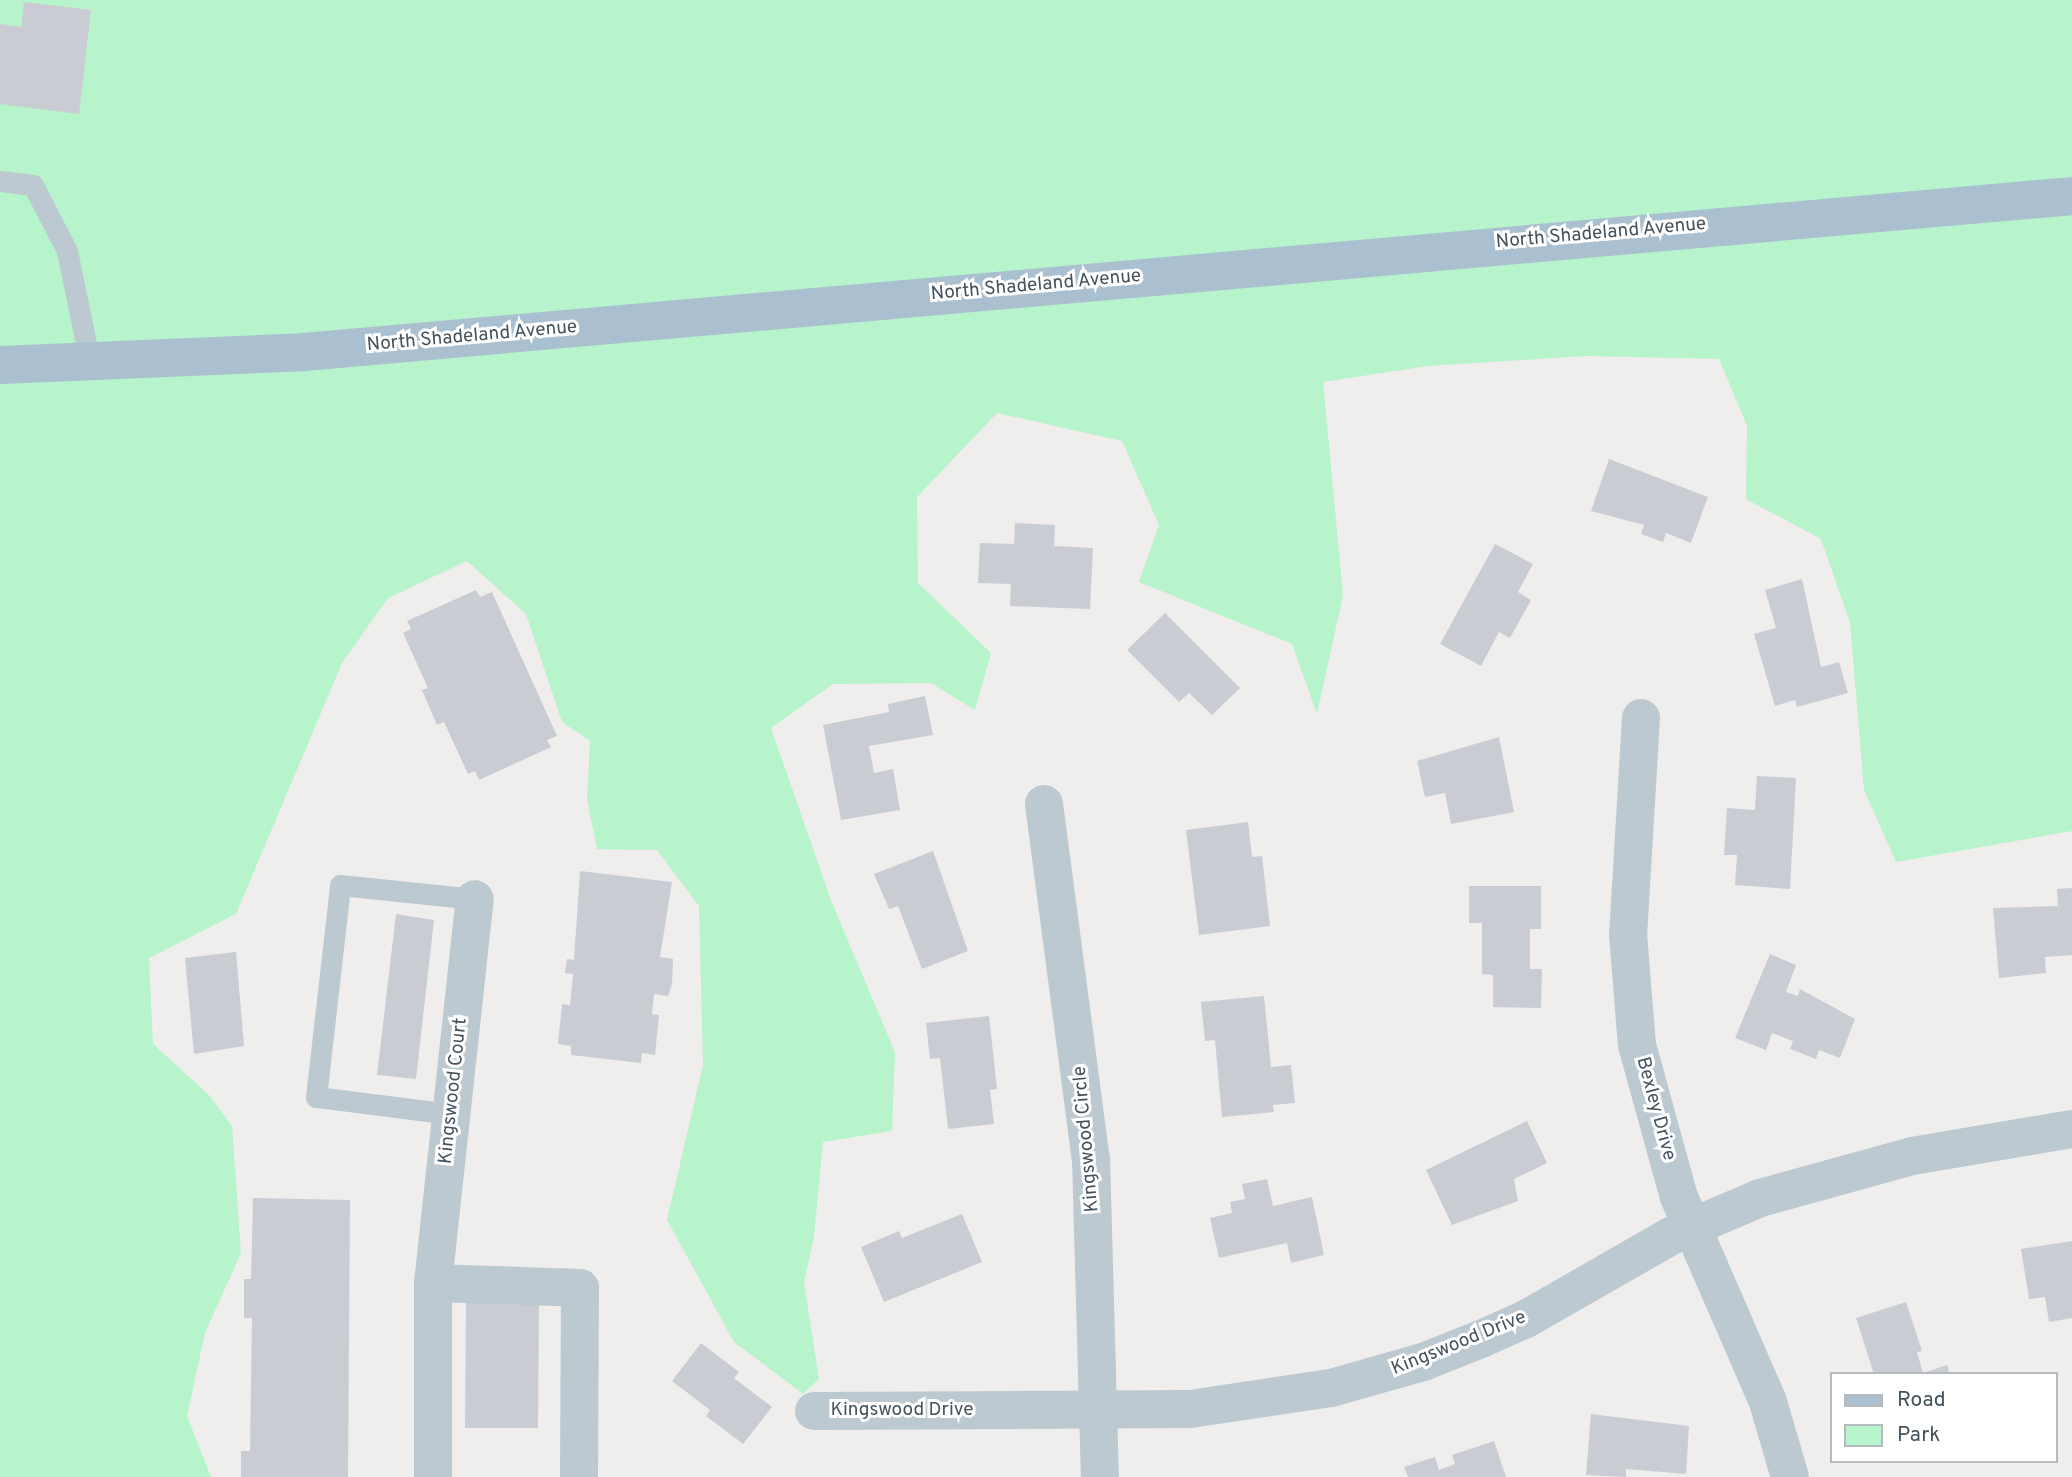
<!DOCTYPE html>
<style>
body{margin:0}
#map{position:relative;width:2072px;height:1477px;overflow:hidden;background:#f0eded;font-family:Overpass,sans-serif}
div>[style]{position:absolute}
.green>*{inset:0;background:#b7f3cb}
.building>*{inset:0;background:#c9cdd3}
.lane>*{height:21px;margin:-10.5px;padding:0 10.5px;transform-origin:10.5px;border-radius:10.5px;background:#bcc9d1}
.street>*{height:38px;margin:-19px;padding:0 19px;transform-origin:19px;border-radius:19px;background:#bcc9d1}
.primary>*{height:38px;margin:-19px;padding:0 19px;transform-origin:19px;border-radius:19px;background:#aabfcf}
span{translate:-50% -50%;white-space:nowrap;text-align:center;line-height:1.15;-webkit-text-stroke:6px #fff;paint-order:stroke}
.street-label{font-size:19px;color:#44525d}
.legend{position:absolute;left:1830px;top:1372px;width:228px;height:91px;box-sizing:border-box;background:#fff;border:2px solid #b4babe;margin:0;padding:9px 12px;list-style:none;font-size:21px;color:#44525d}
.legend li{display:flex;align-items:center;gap:14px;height:35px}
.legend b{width:35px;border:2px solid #b4babe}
</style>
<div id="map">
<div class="green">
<i style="clip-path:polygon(0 0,2072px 0,2072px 831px,1896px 862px,1864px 790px,1850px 623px,1821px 539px,1746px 499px,1747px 426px,1719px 359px,1585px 356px,1428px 366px,1323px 382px,1343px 595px,1317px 714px,1292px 644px,1139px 582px,1159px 525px,1122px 441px,997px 413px,917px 497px,918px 583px,991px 653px,975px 710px,931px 683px,833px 684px,771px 728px,832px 903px,895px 1052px,892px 1131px,823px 1142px,814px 1236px,804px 1283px,819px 1379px,803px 1394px,734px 1342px,667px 1220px,703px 1065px,699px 906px,657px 850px,597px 849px,587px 799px,590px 741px,562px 722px,526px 614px,467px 561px,388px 598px,342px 663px,236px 914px,149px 958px,153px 1044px,209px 1095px,232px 1126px,241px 1253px,205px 1333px,187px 1416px,211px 1477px,0 1477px)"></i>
</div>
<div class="building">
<i style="clip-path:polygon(24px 2px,91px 10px,79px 114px,0 104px,0 24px,21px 27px)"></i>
<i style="clip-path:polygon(1609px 459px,1708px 497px,1691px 543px,1666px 533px,1663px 542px,1641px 534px,1644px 525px,1591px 511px)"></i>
<i style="clip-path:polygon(1015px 523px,1055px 525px,1054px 546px,1093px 548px,1090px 609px,1010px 606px,1011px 584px,978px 583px,980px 543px,1014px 544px)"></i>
<i style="clip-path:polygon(1495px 544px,1533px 564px,1518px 592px,1531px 600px,1510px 638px,1499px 632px,1481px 666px,1440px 644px)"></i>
<i style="clip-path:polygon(1802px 579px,1821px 667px,1839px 662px,1848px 693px,1797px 707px,1795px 700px,1775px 706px,1754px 634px,1776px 628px,1765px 590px)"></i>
<i style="clip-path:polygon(476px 590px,480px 597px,492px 592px,557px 736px,547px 740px,551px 747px,479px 780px,475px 771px,468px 774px,444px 722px,437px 725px,422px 690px,428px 688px,403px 633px,411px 629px,407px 621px)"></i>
<i style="clip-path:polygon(1165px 613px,1240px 688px,1212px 715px,1189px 693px,1179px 702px,1127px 650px)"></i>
<i style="clip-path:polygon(925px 696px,933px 735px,869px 746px,874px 773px,893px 769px,900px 810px,841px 820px,823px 725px,889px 712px,888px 704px)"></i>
<i style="clip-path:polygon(1499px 737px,1514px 812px,1451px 824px,1445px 793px,1425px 797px,1417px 761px)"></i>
<i style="clip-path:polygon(1757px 776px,1796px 778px,1790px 889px,1735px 885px,1737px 855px,1724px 855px,1727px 808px,1755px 810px)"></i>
<i style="clip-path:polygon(1248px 822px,1252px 857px,1262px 856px,1270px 926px,1199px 935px,1186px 830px)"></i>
<i style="clip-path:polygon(933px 851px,968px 951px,922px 969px,898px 906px,889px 909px,874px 874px)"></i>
<i style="clip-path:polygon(580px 871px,672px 882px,660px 957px,673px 959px,672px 984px,668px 996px,654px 994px,652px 1014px,659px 1015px,655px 1055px,642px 1053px,641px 1063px,571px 1055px,571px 1046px,558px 1044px,562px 1004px,570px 1005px,573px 974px,565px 973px,567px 959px,574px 960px)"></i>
<i style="clip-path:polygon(1469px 886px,1541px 886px,1541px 929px,1530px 929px,1530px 969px,1542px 969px,1541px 1008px,1493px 1007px,1493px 975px,1482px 974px,1482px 923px,1469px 923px)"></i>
<i style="clip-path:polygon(2072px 888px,2072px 955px,2045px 957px,2046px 973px,1999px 978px,1993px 908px,2058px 906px,2057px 889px)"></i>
<i style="clip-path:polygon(396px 914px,434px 920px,416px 1079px,377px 1075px)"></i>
<i style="clip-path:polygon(236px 952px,244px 1046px,194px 1054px,185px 958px)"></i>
<i style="clip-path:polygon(1770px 954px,1796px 965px,1786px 992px,1798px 996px,1800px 989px,1855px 1019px,1840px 1058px,1819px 1050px,1816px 1059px,1790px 1049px,1793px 1041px,1772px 1033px,1766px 1050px,1735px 1038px)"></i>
<i style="clip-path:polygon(1264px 996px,1271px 1067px,1291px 1065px,1295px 1103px,1273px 1105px,1274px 1112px,1222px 1117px,1215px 1040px,1205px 1041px,1201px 1002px)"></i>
<i style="clip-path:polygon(989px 1016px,997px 1089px,990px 1090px,994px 1124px,948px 1129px,940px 1058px,930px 1059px,926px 1023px)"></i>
<i style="clip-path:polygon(1527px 1121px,1547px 1163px,1514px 1179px,1518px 1201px,1452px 1225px,1426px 1170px)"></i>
<i style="clip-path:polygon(1267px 1179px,1273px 1206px,1312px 1197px,1324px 1255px,1291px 1263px,1287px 1243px,1219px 1258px,1210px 1218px,1232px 1213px,1230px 1202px,1245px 1199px,1242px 1184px)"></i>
<i style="clip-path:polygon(253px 1198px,350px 1200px,348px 1477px,241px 1477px,241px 1451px,250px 1451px,252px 1318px,244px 1318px,244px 1279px,251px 1279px)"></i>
<i style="clip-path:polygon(962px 1214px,982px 1262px,884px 1302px,861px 1247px,899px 1231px,902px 1238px)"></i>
<i style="clip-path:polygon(2072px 1241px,2072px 1318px,2049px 1322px,2045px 1297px,2029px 1299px,2021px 1249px)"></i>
<i style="clip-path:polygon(466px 1300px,539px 1301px,538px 1428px,465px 1428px)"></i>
<i style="clip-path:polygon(1906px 1302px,1922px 1351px,1917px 1352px,1923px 1373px,1947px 1365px,1950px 1374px,1874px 1374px,1856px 1318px)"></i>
<i style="clip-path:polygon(701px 1343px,739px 1372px,734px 1378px,772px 1407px,743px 1444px,706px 1416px,710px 1410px,672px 1381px)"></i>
<i style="clip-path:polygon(1591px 1414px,1689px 1426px,1686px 1474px,1626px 1469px,1626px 1477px,1586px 1475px)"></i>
<i style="clip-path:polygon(1494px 1441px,1506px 1477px,1408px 1477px,1404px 1467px,1435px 1457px,1439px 1470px,1455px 1464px,1452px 1455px)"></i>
</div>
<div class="lane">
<i style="left:0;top:181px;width:33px;rotate:7deg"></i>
<i style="left:33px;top:185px;width:74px;rotate:62.7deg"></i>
<i style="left:67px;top:251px;width:114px;rotate:78.4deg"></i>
<i style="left:451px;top:1114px;width:136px;rotate:-172.8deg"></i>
<i style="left:316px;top:1097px;width:213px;rotate:-83.5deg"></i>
<i style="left:340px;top:885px;width:136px;rotate:5.9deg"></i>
</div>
<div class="street">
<i style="left:1641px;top:718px;width:216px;rotate:93.4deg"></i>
<i style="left:1628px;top:934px;width:111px;rotate:85.4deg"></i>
<i style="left:1637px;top:1045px;width:158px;rotate:74.6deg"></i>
<i style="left:1679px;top:1197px;width:223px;rotate:66.5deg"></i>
<i style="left:1768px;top:1402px;width:78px;rotate:73.7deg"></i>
<i style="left:1044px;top:804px;width:358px;rotate:82.5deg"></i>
<i style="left:1091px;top:1159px;width:318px;rotate:88.4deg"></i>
<i style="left:433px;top:1283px;width:147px;rotate:1.9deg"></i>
<i style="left:580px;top:1288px;width:189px;rotate:90.3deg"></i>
<i style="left:814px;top:1411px;width:376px;rotate:-0.3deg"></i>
<i style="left:1190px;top:1409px;width:143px;rotate:-8.5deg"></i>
<i style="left:1331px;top:1388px;width:96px;rotate:-15.8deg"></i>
<i style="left:1423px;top:1362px;width:62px;rotate:-21.6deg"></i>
<i style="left:1481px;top:1339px;width:49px;rotate:-24deg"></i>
<i style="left:1526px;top:1319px;width:167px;rotate:-29.8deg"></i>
<i style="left:1671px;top:1236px;width:97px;rotate:-23.1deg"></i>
<i style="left:1760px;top:1198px;width:158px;rotate:-15.4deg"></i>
<i style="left:1912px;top:1156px;width:162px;rotate:-9.6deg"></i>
<i style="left:433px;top:1477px;width:194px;rotate:-90deg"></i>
<i style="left:433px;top:1283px;width:386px;rotate:-83.8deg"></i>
</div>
<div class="primary">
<i style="left:0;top:365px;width:304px;rotate:-2.4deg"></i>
<i style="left:304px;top:352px;width:1775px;rotate:-5.04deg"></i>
</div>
<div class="street-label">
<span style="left:1601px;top:234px;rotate:-5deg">North Shadeland Avenue</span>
<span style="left:1036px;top:286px;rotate:-5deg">North Shadeland Avenue</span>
<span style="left:472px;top:337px;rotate:-5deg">North Shadeland Avenue</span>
<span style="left:454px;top:1091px;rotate:-84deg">Kingswood Court</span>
<span style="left:1655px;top:1109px;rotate:75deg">Bexley Drive</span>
<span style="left:1087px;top:1139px;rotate:-95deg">Kingswood Circle</span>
<span style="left:1459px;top:1344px;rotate:-22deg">Kingswood Drive</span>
<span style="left:902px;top:1411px">Kingswood Drive</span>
</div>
<ul class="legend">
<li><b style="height:9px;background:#aabfcf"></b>Road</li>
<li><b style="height:19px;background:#b7f3cb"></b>Park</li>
</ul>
</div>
